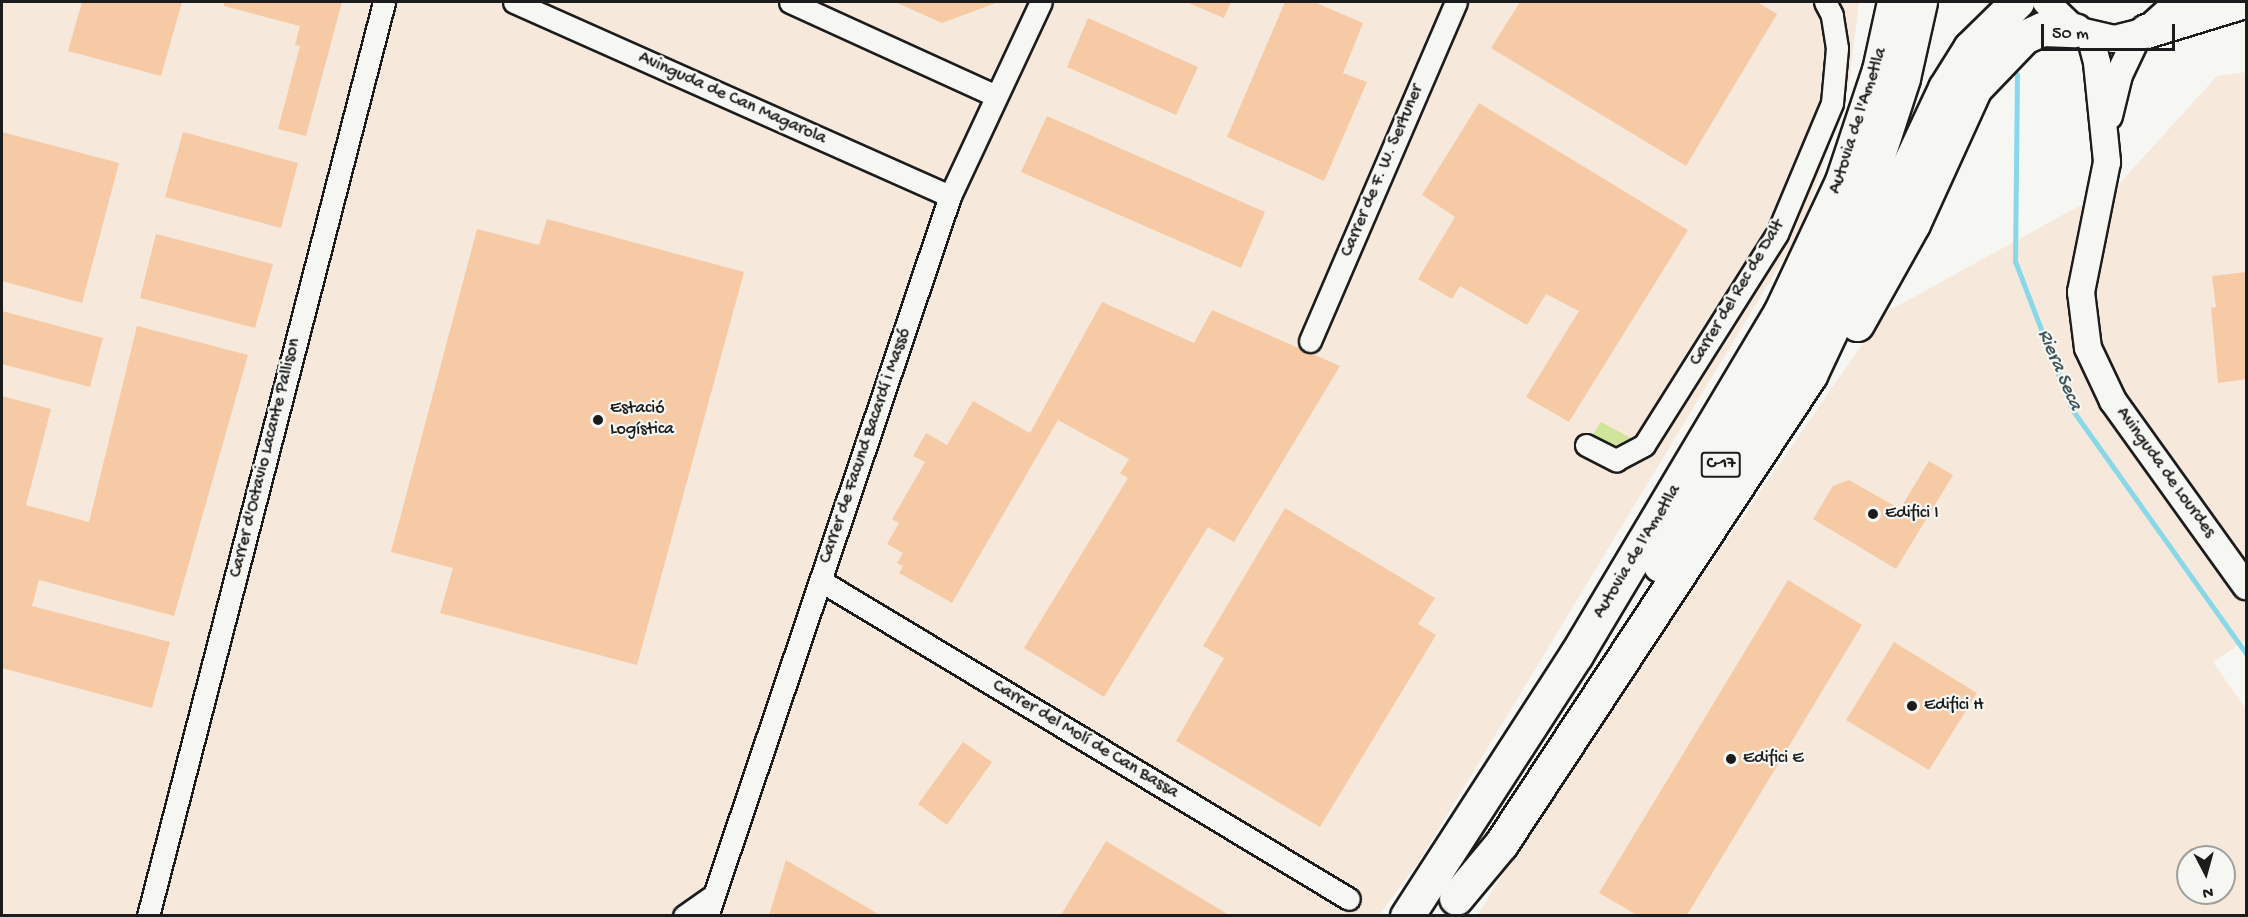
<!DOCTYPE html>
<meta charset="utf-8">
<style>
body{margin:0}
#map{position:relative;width:2248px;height:917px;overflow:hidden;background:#f6f6f2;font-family:"Gochi Hand",sans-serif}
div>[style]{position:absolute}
.built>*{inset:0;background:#f6e9db}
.green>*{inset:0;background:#d1e59a}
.stream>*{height:5px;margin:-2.5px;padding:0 2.5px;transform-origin:2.5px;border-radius:2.5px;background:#89d8e7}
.building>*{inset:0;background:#f7caa6}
.roads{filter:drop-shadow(2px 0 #1c1c1c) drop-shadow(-2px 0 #1c1c1c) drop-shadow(0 2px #1c1c1c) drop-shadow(0 -2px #1c1c1c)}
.minor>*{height:21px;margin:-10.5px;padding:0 10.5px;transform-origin:10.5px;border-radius:10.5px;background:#f6f6f2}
.tertiary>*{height:26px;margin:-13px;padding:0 13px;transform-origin:13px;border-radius:13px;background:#f6f6f2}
.motorway>*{height:33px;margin:-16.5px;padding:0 16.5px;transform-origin:16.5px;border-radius:16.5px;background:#f6f6f2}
.dots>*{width:16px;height:16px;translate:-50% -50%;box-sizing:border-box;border:3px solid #f6f6f2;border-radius:50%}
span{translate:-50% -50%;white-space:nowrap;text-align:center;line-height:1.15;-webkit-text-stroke:4.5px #f6f6f2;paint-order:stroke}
.shield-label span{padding:2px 4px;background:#f6f6f2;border:2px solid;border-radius:4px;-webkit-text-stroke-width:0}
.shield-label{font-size:16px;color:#1c1c1c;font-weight:700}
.street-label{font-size:18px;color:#1c1c1c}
.poi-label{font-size:18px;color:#1c1c1c}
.left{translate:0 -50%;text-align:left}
.water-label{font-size:20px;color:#3d5459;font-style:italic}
.frame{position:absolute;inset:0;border:3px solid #1c1c1c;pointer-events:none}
.north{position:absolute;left:2176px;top:845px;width:60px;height:60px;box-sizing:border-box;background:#f6f6f2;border:2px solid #9f9f9c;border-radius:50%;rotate:174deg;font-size:16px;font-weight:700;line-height:24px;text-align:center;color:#1c1c1c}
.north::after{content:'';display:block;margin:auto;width:21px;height:27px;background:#1c1c1c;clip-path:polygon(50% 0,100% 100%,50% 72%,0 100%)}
.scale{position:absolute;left:2041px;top:24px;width:134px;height:27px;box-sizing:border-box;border:3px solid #1c1c1c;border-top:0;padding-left:8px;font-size:18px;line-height:21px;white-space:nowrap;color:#1c1c1c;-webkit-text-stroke:4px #f6f6f2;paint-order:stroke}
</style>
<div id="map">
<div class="built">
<i style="clip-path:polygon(2px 2px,1859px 2px,1849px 84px,1802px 228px,1418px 863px,1379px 915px,2px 916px)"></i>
<i style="clip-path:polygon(evenodd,2246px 72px,2246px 640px,2213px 662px,2246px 709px,2246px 915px,1477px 916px,1548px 799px,1883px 314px,2119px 184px,2217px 76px,2246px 72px,2188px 857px,2224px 857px,2224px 893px,2188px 893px,2188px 857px)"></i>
</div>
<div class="green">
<i style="clip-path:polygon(1601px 422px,1631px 438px,1624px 444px,1606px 445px,1592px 436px)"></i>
</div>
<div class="stream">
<i style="left:2017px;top:74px;width:187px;rotate:90.6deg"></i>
<i style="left:2015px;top:261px;width:157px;rotate:69.1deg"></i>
<i style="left:2071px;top:408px;width:301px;rotate:54.5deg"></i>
</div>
<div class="building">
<i style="clip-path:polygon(82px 2px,182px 2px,161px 76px,68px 51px)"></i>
<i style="clip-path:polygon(224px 2px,342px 2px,306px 136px,278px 129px,300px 46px,295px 45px,300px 26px,224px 6px)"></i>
<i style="clip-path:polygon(895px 2px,996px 2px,996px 3px,942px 23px)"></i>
<i style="clip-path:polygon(1186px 2px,1231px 2px,1224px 18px)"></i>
<i style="clip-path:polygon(1285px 2px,1314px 2px,1363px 23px,1343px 73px,1367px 82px,1324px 181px,1227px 137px)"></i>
<i style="clip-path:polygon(1520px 2px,1757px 2px,1777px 14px,1686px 166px,1491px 48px)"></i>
<i style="clip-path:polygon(1088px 18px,1198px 67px,1176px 115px,1067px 67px)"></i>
<i style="clip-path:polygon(1479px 103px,1688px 230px,1569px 422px,1526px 397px,1579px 311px,1546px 294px,1527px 325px,1460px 286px,1452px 299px,1418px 279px,1455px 217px,1422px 195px)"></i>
<i style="clip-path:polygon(1047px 116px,1265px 212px,1241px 268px,1021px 172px)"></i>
<i style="clip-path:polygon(2px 132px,119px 163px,82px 303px,2px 281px)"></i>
<i style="clip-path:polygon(183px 132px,298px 163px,281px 228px,165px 197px)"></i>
<i style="clip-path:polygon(547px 219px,744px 272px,637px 665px,440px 613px,453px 568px,391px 552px,477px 229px,539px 245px)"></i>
<i style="clip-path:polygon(156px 234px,273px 264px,255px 328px,140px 298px)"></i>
<i style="clip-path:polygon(2247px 272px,2247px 379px,2218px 383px,2211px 308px,2216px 307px,2212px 276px)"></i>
<i style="clip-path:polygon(1102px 302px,1194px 343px,1212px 310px,1340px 366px,1234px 542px,1208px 527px,1104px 697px,1024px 648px,1128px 478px,1120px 473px,1129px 459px,1058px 420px,952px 603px,899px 573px,903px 566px,897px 563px,903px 553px,887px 544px,899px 523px,892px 519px,925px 462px,913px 456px,926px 433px,947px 445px,973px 401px,1030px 433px)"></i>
<i style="clip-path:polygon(2px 311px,103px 338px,90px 387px,2px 364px)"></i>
<i style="clip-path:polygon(137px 326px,248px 355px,174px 616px,39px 580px,32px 606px,170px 642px,152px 708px,2px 668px,2px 396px,51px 409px,26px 505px,89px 522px)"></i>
<i style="clip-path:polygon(1929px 461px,1953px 475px,1896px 569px,1813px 519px,1833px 486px,1849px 480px,1900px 509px)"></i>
<i style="clip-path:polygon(1285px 508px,1435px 598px,1418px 624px,1436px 635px,1320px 827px,1176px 741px,1224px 658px,1203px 646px)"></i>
<i style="clip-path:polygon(1788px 580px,1862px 625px,1687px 915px,1637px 915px,1599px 893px)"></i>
<i style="clip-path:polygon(1894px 642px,1977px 693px,1929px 770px,1846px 720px)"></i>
<i style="clip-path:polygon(963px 742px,992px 762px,947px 825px,918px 804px)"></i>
<i style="clip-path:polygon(1106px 841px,1229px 915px,1061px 915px)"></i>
<i style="clip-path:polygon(786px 860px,880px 915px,769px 915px)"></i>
</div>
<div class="roads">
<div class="minor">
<i style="left:514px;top:2px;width:477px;rotate:24deg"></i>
<i style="left:790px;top:2px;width:226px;rotate:24.5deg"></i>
<i style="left:1310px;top:341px;width:369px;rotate:-66.7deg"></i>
<i style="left:1586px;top:445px;width:34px;rotate:27deg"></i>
<i style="left:1616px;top:460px;width:32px;rotate:-28deg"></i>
<i style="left:1644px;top:445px;width:249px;rotate:-57.8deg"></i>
<i style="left:1777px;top:234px;width:142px;rotate:-67.2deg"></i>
<i style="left:1832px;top:103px;width:55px;rotate:-84.8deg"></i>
<i style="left:1837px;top:48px;width:33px;rotate:-99deg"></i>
<i style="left:1832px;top:15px;width:15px;rotate:-118deg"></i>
<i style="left:821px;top:581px;width:616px;rotate:31.06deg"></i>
<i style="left:148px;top:916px;width:944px;rotate:-75.52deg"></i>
<i style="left:684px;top:916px;width:32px;rotate:-35deg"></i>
<i style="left:707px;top:916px;width:760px;rotate:-71.35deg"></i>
<i style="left:950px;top:196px;width:214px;rotate:-64.9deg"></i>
</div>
<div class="tertiary">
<i style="left:2046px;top:2px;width:40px;rotate:44deg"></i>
<i style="left:2075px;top:30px;width:40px;rotate:13deg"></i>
<i style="left:2114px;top:39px;width:33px;rotate:-14deg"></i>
<i style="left:2146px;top:31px;width:43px;rotate:-42.2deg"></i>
<i style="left:2090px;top:36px;width:28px;rotate:75deg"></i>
<i style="left:2097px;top:63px;width:100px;rotate:84.2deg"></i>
<i style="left:2107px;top:162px;width:133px;rotate:101.3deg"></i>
<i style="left:2081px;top:292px;width:56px;rotate:82.9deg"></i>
<i style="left:2088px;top:348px;width:59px;rotate:64.7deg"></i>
<i style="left:2113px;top:401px;width:228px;rotate:54.3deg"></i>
<i style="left:2109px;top:116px;width:42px;rotate:-76.3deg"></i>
<i style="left:2119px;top:75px;width:44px;rotate:-64.6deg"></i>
</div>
<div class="motorway">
<i style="left:2146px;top:31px;width:99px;rotate:-17deg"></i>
<i style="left:1857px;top:324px;width:115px;rotate:-60.8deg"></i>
<i style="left:1913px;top:224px;width:149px;rotate:-65.5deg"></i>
<i style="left:1975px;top:88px;width:71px;rotate:-46.1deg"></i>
<i style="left:2024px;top:37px;width:20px;rotate:-24deg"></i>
<i style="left:2042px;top:29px;width:33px;rotate:2deg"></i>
<i style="left:1660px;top:565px;width:284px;rotate:-59.3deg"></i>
<i style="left:1805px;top:321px;width:73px;rotate:-62.4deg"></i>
<i style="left:1839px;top:256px;width:76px;rotate:-67.5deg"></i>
<i style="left:1868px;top:186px;width:114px;rotate:-72deg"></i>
<i style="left:1903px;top:78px;width:78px;rotate:-77.4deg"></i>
<i style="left:1456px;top:898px;width:70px;rotate:-50.2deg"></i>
<i style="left:1501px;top:844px;width:562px;rotate:-56.62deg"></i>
<i style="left:1810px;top:375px;width:317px;rotate:-64.8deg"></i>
<i style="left:1945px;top:88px;width:47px;rotate:-58deg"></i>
<i style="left:1970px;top:48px;width:66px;rotate:-44.4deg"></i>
<i style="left:1407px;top:916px;width:311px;rotate:-57.1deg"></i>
<i style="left:1576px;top:655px;width:398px;rotate:-59.2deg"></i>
<i style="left:1780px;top:313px;width:146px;rotate:-64.8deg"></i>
<i style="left:1842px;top:181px;width:117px;rotate:-71.6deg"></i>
<i style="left:1879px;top:70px;width:70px;rotate:-77.6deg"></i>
</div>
</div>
<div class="dots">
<i style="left:598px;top:420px;background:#1c1c1c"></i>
<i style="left:1873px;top:514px;background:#1c1c1c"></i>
<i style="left:1912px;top:706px;background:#1c1c1c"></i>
<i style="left:1731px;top:759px;background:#1c1c1c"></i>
</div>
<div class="shield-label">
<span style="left:1721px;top:465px">C-17</span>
</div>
<div class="street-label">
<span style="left:732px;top:99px;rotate:24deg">Avinguda de Can Magarola</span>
<span style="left:1859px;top:121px;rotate:-72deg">Autovia de l'Ametlla</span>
<span style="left:1383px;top:171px;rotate:-67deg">Carrer de F. W. Sertuner</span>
<span style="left:1738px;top:293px;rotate:-59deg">Carrer del Rec de Dalt</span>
<span style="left:866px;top:446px;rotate:-71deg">Carrer de Facund Bacardí i Massó</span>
<span style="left:266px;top:458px;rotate:-76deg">Carrer d'Octavio Lacante Pallison</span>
<span style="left:2165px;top:473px;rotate:54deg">Avinguda de Lourdes</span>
<span style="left:1638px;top:552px;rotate:-59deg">Autovia de l'Ametlla</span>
<span style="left:1085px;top:740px;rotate:31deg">Carrer del Molí de Can Bassa</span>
</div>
<div class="poi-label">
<span class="left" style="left:610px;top:420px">Estació<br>Logística</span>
<span class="left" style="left:1885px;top:514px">Edifici I</span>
<span class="left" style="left:1924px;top:706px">Edifici H</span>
<span class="left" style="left:1743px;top:759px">Edifici E</span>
</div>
<div class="water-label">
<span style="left:2059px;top:370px;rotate:67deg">Riera Seca</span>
</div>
<div class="frame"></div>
<div class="north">N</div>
<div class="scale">50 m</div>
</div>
